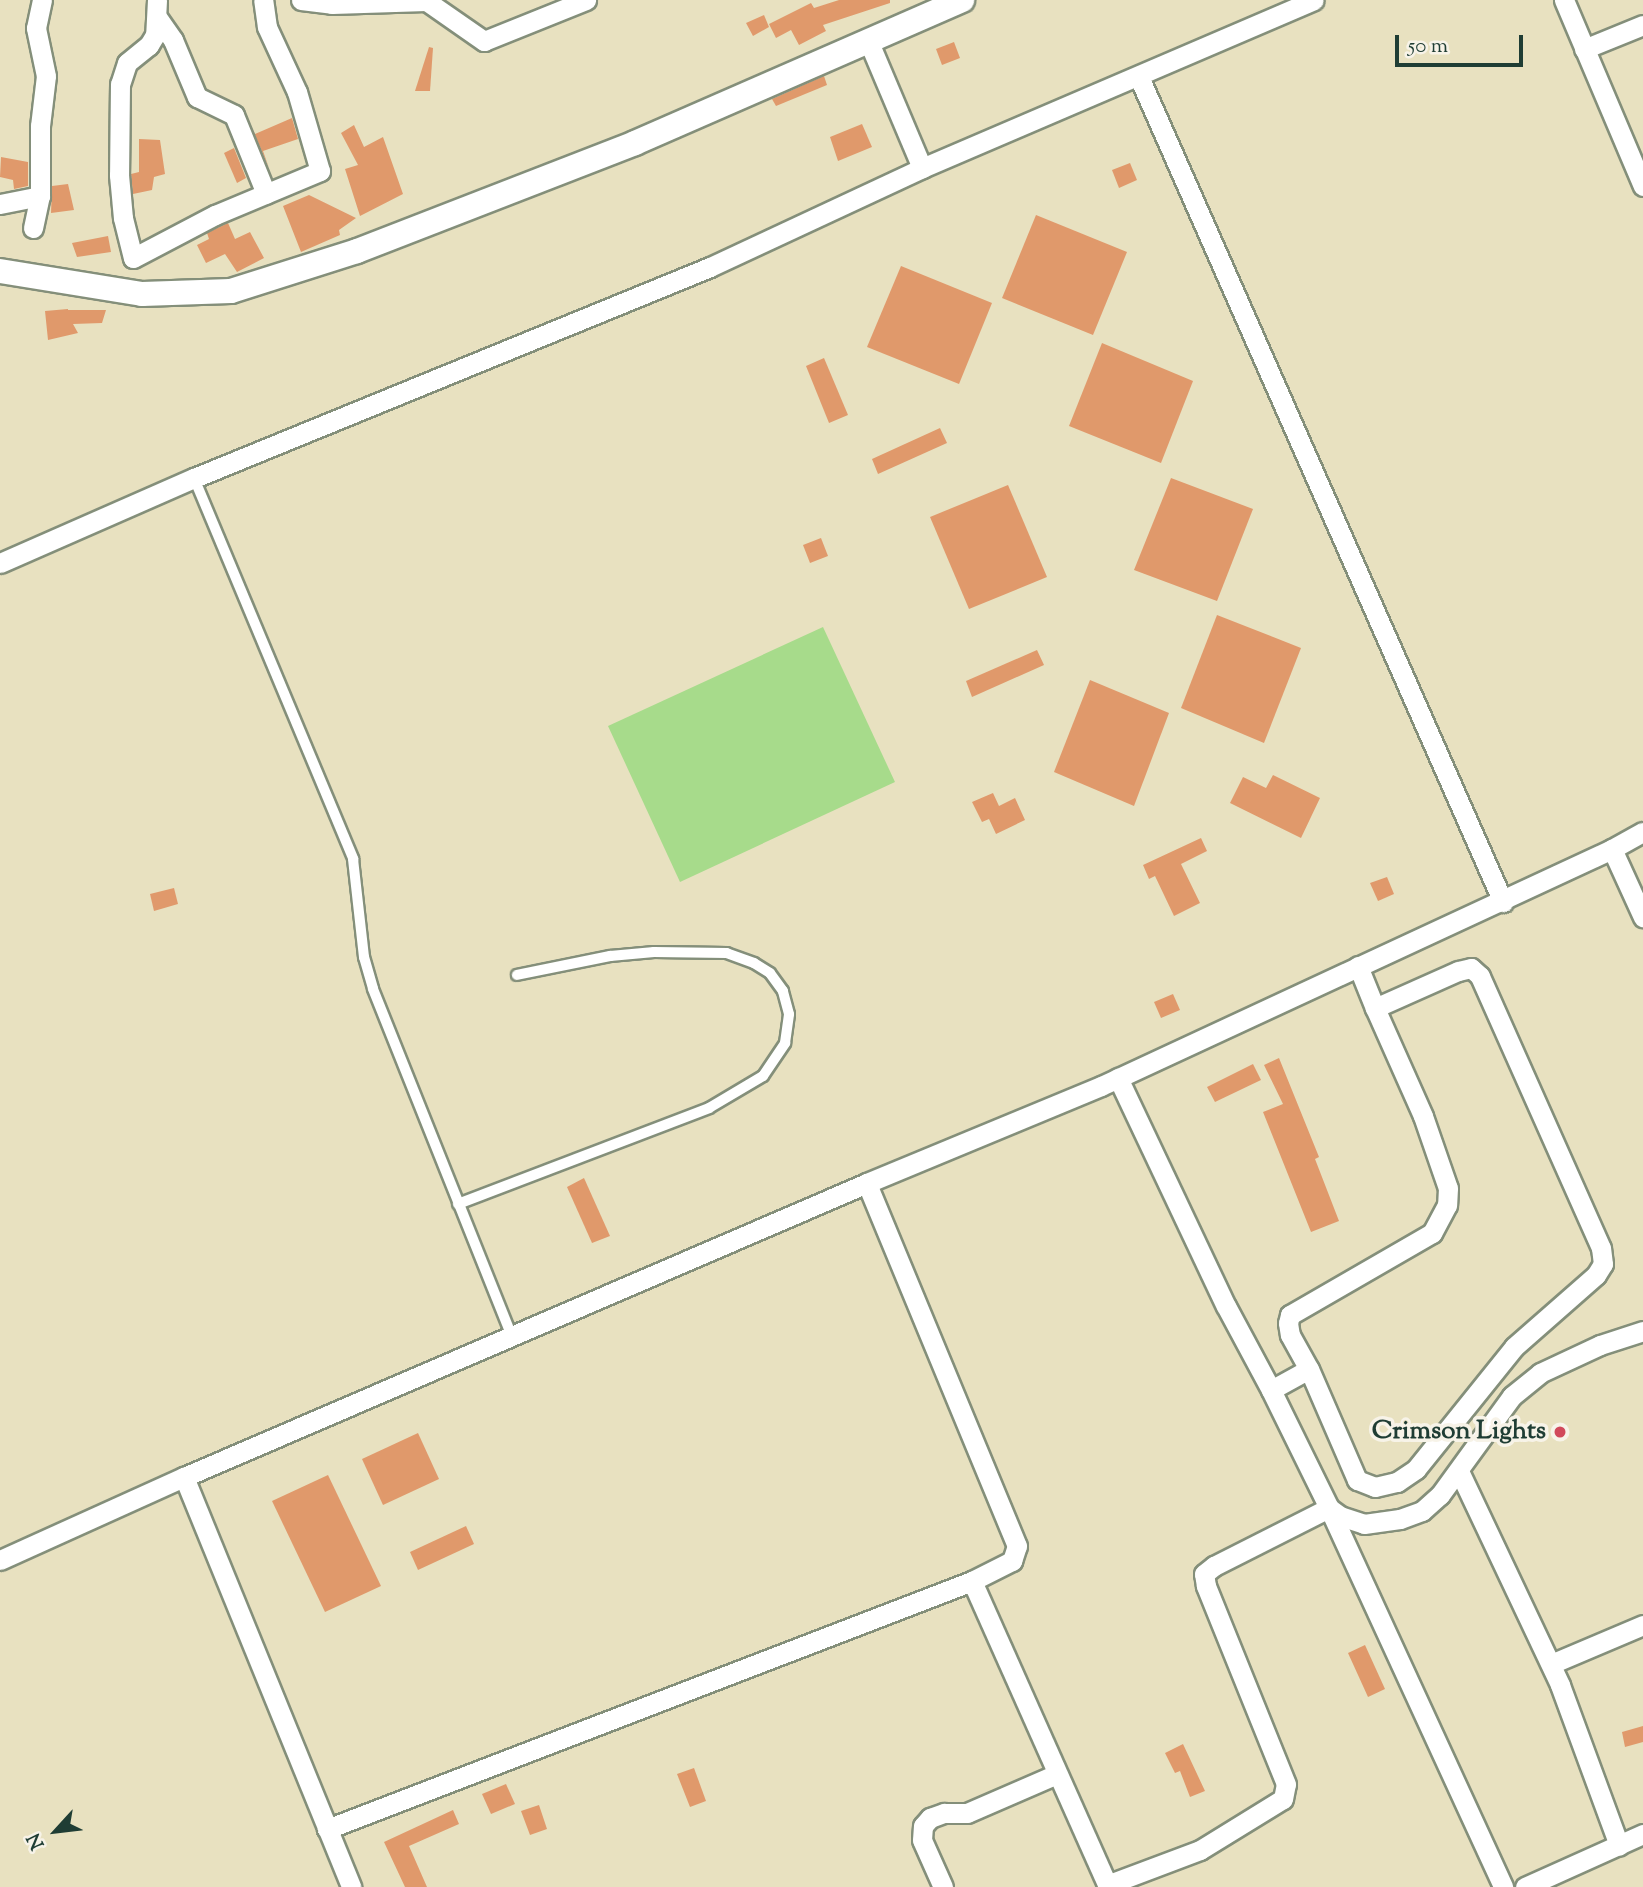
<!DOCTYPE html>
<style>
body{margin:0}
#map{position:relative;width:1643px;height:1887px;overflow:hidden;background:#e8e1c0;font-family:"Sorts Mill Goudy",serif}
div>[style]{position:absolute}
.green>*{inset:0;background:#a7db8b}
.building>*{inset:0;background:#e0996b}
.roads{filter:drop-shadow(2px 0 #848f7a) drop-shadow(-2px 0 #848f7a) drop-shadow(0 2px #848f7a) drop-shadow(0 -2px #848f7a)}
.service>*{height:10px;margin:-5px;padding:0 5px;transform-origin:5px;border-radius:5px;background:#fff}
.minor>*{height:19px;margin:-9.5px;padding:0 9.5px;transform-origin:9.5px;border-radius:9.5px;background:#fff}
.tertiary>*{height:24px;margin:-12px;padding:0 12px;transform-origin:12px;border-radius:12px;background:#fff}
.dots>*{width:19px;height:19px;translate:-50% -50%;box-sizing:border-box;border:4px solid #f7f3e8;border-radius:50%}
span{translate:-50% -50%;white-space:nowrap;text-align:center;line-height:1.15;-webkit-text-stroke:7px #f7f3e8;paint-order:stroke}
.poi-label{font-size:26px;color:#1f3d34;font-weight:700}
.right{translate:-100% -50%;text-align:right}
.north{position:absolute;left:21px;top:1796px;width:70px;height:70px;-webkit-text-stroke:5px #f7f3e8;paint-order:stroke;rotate:243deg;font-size:19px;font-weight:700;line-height:28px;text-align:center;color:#1f3d34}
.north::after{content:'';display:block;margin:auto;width:24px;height:32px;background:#1f3d34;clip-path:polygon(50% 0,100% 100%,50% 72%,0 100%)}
.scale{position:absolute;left:1395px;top:35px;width:128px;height:32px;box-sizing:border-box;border:4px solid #1f3d34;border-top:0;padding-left:9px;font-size:21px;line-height:24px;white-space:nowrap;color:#1f3d34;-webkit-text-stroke:5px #f7f3e8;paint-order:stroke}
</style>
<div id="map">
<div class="green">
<i style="clip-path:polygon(823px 627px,895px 782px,680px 882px,608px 726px)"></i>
</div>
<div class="building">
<i style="clip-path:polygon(839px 0,890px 0,890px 3px,823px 25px,826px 31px,799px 45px,791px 30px,776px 38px,769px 24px,811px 3px,814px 8px)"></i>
<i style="clip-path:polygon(764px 15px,769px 27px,753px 36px,746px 23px)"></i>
<i style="clip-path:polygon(954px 42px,960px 58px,942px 65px,936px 49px)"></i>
<i style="clip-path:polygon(429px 47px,433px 48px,430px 91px,415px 91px)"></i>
<i style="clip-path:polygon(824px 76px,827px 85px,776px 106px,772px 99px)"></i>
<i style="clip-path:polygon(292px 118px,298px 139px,263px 151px,269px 168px,252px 128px,255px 134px)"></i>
<i style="clip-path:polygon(862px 124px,872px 147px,838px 161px,830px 137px)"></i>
<i style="clip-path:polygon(354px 125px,364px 147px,383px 137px,403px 194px,360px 216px,345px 169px,358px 165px,341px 133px)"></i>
<i style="clip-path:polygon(139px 139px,160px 140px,165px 174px,154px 177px,152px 190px,133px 194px,131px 174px,139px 172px)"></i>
<i style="clip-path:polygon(234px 148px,246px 178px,237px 183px,224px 153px)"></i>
<i style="clip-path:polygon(1px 157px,28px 162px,28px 186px,14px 189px,13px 180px,0 177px)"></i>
<i style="clip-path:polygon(1130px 163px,1137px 180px,1119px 188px,1112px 170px)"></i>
<i style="clip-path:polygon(68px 184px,74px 210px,51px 213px,52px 186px)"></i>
<i style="clip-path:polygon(309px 195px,356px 218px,339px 230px,340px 235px,301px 252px,283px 206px)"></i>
<i style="clip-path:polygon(1036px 215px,1127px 252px,1093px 335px,1002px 298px)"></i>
<i style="clip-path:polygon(228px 223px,235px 239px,250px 232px,264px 258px,237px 272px,225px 254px,206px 263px,197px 245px,209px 239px,207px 233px)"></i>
<i style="clip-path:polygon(108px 236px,111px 252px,77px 257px,72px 243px)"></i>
<i style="clip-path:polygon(901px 266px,992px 303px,959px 384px,867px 347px)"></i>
<i style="clip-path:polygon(68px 309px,68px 310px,106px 310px,102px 323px,73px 324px,78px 333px,48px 340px,45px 311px)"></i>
<i style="clip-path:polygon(1102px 343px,1193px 381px,1161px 463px,1069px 426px)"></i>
<i style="clip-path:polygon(824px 358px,848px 415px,829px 423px,806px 366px)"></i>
<i style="clip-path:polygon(940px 428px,947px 443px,878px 474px,872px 459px)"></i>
<i style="clip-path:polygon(1171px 478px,1253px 509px,1217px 601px,1134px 570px)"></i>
<i style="clip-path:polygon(1008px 485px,1047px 577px,969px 609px,930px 517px)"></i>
<i style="clip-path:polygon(821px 538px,828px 556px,810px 563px,803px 545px)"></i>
<i style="clip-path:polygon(1217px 615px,1301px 648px,1264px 743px,1181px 708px)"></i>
<i style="clip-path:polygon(1037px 650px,1044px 665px,972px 697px,966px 681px)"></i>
<i style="clip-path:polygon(1090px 680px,1169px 713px,1134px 806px,1054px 772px)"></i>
<i style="clip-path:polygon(1273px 775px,1320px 798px,1301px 838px,1230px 803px,1243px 777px,1266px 788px)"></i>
<i style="clip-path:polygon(993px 793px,999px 806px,1015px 798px,1025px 820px,996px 834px,989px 819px,982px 822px,972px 802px)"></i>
<i style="clip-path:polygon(1201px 838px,1207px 851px,1181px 864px,1200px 903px,1174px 916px,1155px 876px,1149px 879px,1143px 865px)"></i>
<i style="clip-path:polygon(1387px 877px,1394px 894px,1378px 901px,1370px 883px)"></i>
<i style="clip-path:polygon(174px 888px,178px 904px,154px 911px,150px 894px)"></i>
<i style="clip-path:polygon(1173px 994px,1180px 1010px,1161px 1018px,1154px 1002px)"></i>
<i style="clip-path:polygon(1279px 1058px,1319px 1157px,1315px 1159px,1339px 1221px,1311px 1232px,1263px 1112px,1283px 1104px,1264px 1065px)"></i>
<i style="clip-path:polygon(1253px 1064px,1261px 1080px,1215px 1102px,1207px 1087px)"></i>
<i style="clip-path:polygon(584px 1178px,610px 1236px,592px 1243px,567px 1187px)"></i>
<i style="clip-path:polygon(418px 1433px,439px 1479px,383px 1505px,362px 1459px)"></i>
<i style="clip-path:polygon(328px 1475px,381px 1586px,325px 1612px,272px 1501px)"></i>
<i style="clip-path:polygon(466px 1526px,474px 1544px,418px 1570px,410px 1552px)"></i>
<i style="clip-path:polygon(1365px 1645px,1385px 1689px,1368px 1697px,1348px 1653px)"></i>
<i style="clip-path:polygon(1643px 1726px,1643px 1742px,1625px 1747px,1622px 1732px)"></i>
<i style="clip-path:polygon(1183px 1744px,1205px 1791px,1190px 1797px,1180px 1771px,1175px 1773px,1165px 1753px)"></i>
<i style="clip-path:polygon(694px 1768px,706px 1801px,690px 1807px,677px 1774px)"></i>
<i style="clip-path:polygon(506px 1784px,515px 1804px,491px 1814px,482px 1794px)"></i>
<i style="clip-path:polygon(539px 1805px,547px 1829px,530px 1835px,521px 1811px)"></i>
<i style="clip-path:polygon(453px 1810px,459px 1824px,409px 1846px,427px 1887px,405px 1887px,384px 1842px)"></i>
</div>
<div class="roads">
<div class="service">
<i style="left:194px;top:478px;width:413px;rotate:67.3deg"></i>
<i style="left:353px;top:859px;width:99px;rotate:83.6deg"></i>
<i style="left:364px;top:957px;width:33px;rotate:74deg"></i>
<i style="left:373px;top:989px;width:374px;rotate:68.2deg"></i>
<i style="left:458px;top:1204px;width:269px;rotate:-20.9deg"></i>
<i style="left:709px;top:1108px;width:63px;rotate:-30.7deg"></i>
<i style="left:763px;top:1076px;width:40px;rotate:-56deg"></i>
<i style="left:785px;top:1043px;width:29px;rotate:-82deg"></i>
<i style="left:789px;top:1014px;width:24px;rotate:-105deg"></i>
<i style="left:783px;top:991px;width:22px;rotate:-126deg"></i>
<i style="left:770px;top:973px;width:19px;rotate:-148deg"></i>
<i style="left:754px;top:963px;width:29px;rotate:-160deg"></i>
<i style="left:727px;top:953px;width:73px;rotate:-179.2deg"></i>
<i style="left:654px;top:952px;width:44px;rotate:174.8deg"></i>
<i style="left:610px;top:956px;width:95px;rotate:168.5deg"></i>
</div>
<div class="minor">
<i style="left:157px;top:0;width:35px;rotate:93deg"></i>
<i style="left:155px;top:35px;width:12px;rotate:121deg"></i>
<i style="left:149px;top:45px;width:28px;rotate:141deg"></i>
<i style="left:127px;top:63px;width:22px;rotate:108deg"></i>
<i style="left:120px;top:84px;width:91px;rotate:90.6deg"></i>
<i style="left:119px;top:175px;width:43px;rotate:84.7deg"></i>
<i style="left:123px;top:218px;width:41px;rotate:76deg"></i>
<i style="left:133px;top:258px;width:93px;rotate:-27.7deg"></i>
<i style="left:215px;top:215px;width:114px;rotate:-22.7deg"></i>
<i style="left:320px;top:171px;width:82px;rotate:-106.2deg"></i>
<i style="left:297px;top:92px;width:72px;rotate:-114.8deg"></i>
<i style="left:267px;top:27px;width:27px;rotate:-98deg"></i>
<i style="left:301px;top:0;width:31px;rotate:7deg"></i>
<i style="left:332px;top:4px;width:94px;rotate:-1.8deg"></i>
<i style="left:425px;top:0;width:72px;rotate:34.8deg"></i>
<i style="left:484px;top:41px;width:110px;rotate:-21.9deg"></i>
<i style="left:1564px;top:0;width:202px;rotate:67deg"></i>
<i style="left:157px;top:17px;width:28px;rotate:55deg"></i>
<i style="left:173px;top:40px;width:62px;rotate:67.2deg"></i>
<i style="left:197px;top:97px;width:41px;rotate:25.9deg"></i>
<i style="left:234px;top:115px;width:85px;rotate:67.9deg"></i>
<i style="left:868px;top:40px;width:139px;rotate:67.1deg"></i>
<i style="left:1584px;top:49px;width:64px;rotate:-22.1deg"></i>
<i style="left:1139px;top:77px;width:902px;rotate:66.19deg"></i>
<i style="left:0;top:204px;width:41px;rotate:-11.3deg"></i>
<i style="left:33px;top:228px;width:33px;rotate:-78deg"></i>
<i style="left:40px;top:196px;width:70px;rotate:-90deg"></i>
<i style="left:40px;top:126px;width:50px;rotate:-83.2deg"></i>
<i style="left:46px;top:76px;width:49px;rotate:-101.8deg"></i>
<i style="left:36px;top:28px;width:29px;rotate:-78deg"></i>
<i style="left:0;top:563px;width:212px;rotate:-23.7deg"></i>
<i style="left:194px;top:478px;width:557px;rotate:-22.24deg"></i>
<i style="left:710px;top:267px;width:234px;rotate:-25deg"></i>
<i style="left:922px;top:168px;width:426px;rotate:-23.2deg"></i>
<i style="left:1612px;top:849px;width:35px;rotate:-29deg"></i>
<i style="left:1358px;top:966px;width:45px;rotate:68deg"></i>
<i style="left:1375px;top:1008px;width:118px;rotate:66deg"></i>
<i style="left:1423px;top:1116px;width:76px;rotate:70.9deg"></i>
<i style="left:1448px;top:1188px;width:17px;rotate:93deg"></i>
<i style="left:1447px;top:1205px;width:32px;rotate:118deg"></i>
<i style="left:1432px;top:1233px;width:164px;rotate:150deg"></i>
<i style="left:1290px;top:1315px;width:8px;rotate:104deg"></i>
<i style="left:1288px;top:1323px;width:12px;rotate:81deg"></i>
<i style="left:1290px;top:1335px;width:39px;rotate:61deg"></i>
<i style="left:1309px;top:1369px;width:121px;rotate:66.6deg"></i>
<i style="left:1357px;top:1480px;width:19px;rotate:21deg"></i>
<i style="left:1375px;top:1487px;width:23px;rotate:-13deg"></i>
<i style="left:1397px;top:1482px;width:23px;rotate:-34deg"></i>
<i style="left:1416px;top:1469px;width:156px;rotate:-51.2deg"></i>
<i style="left:1514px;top:1347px;width:109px;rotate:-41.3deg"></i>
<i style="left:1596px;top:1275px;width:13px;rotate:-58deg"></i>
<i style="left:1603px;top:1264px;width:16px;rotate:-97deg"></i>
<i style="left:1601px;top:1248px;width:298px;rotate:-114deg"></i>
<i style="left:1480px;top:976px;width:12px;rotate:-138deg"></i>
<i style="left:1471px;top:968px;width:13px;rotate:167deg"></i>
<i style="left:1458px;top:971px;width:91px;rotate:156deg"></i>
<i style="left:1118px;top:1078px;width:252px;rotate:64.7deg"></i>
<i style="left:1226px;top:1306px;width:95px;rotate:61.8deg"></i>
<i style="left:1271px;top:1390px;width:131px;rotate:63.8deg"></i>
<i style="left:1329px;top:1508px;width:417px;rotate:65.3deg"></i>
<i style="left:1271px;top:1390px;width:43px;rotate:-28.9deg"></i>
<i style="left:1459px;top:1471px;width:237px;rotate:64.7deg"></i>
<i style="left:1560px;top:1685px;width:171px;rotate:69.8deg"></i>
<i style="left:184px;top:1477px;width:443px;rotate:67.8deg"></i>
<i style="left:0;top:1560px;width:202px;rotate:-24.3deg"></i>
<i style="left:184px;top:1477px;width:744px;rotate:-23.29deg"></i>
<i style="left:867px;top:1183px;width:253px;rotate:-22.5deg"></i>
<i style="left:1101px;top:1086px;width:563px;rotate:-24.88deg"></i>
<i style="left:1612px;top:849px;width:75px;rotate:65.5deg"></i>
<i style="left:972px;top:1581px;width:335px;rotate:66deg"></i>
<i style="left:1551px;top:1664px;width:100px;rotate:-23deg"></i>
<i style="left:327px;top:1829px;width:691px;rotate:-21.03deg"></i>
<i style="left:972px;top:1581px;width:45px;rotate:-26.6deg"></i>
<i style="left:1012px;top:1561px;width:16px;rotate:-72deg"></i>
<i style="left:1017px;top:1546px;width:393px;rotate:-112.5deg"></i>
<i style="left:1107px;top:1885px;width:99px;rotate:-20.6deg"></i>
<i style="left:1200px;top:1850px;width:97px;rotate:-31.6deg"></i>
<i style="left:1283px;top:1799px;width:15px;rotate:-79deg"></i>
<i style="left:1286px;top:1784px;width:214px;rotate:-112deg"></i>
<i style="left:1206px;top:1586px;width:12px;rotate:-99deg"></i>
<i style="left:1204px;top:1574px;width:13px;rotate:-39deg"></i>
<i style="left:1214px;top:1566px;width:129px;rotate:-26.8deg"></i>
<i style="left:1329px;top:1508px;width:14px;rotate:36deg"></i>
<i style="left:1340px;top:1516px;width:25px;rotate:18deg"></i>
<i style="left:1364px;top:1524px;width:36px;rotate:-8deg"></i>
<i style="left:1400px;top:1519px;width:23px;rotate:-20deg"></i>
<i style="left:1422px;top:1511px;width:24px;rotate:-42deg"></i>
<i style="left:1440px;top:1495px;width:122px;rotate:-54deg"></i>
<i style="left:1512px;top:1396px;width:36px;rotate:-39deg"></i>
<i style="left:1540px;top:1373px;width:66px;rotate:-25deg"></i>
<i style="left:1600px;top:1345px;width:45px;rotate:-18deg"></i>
<i style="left:943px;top:1887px;width:51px;rotate:-114.1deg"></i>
<i style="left:922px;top:1840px;width:14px;rotate:-86deg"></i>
<i style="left:923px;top:1826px;width:11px;rotate:-49deg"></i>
<i style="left:930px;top:1818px;width:15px;rotate:-20deg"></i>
<i style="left:944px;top:1813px;width:23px"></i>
<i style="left:967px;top:1813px;width:98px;rotate:-23.4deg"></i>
<i style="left:1525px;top:1887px;width:129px;rotate:-24.2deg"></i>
</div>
<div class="tertiary">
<i style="left:0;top:271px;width:144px;rotate:9.2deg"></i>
<i style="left:142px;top:294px;width:89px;rotate:-1.9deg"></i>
<i style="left:231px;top:291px;width:132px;rotate:-17.6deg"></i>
<i style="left:357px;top:251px;width:298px;rotate:-21.2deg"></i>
<i style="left:635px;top:143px;width:357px;rotate:-23.6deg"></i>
</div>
</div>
<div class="dots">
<i style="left:1560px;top:1432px;background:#d1495b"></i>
</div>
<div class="poi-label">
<span class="right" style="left:1546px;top:1432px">Crimson Lights</span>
</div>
<div class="north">N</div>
<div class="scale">50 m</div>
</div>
